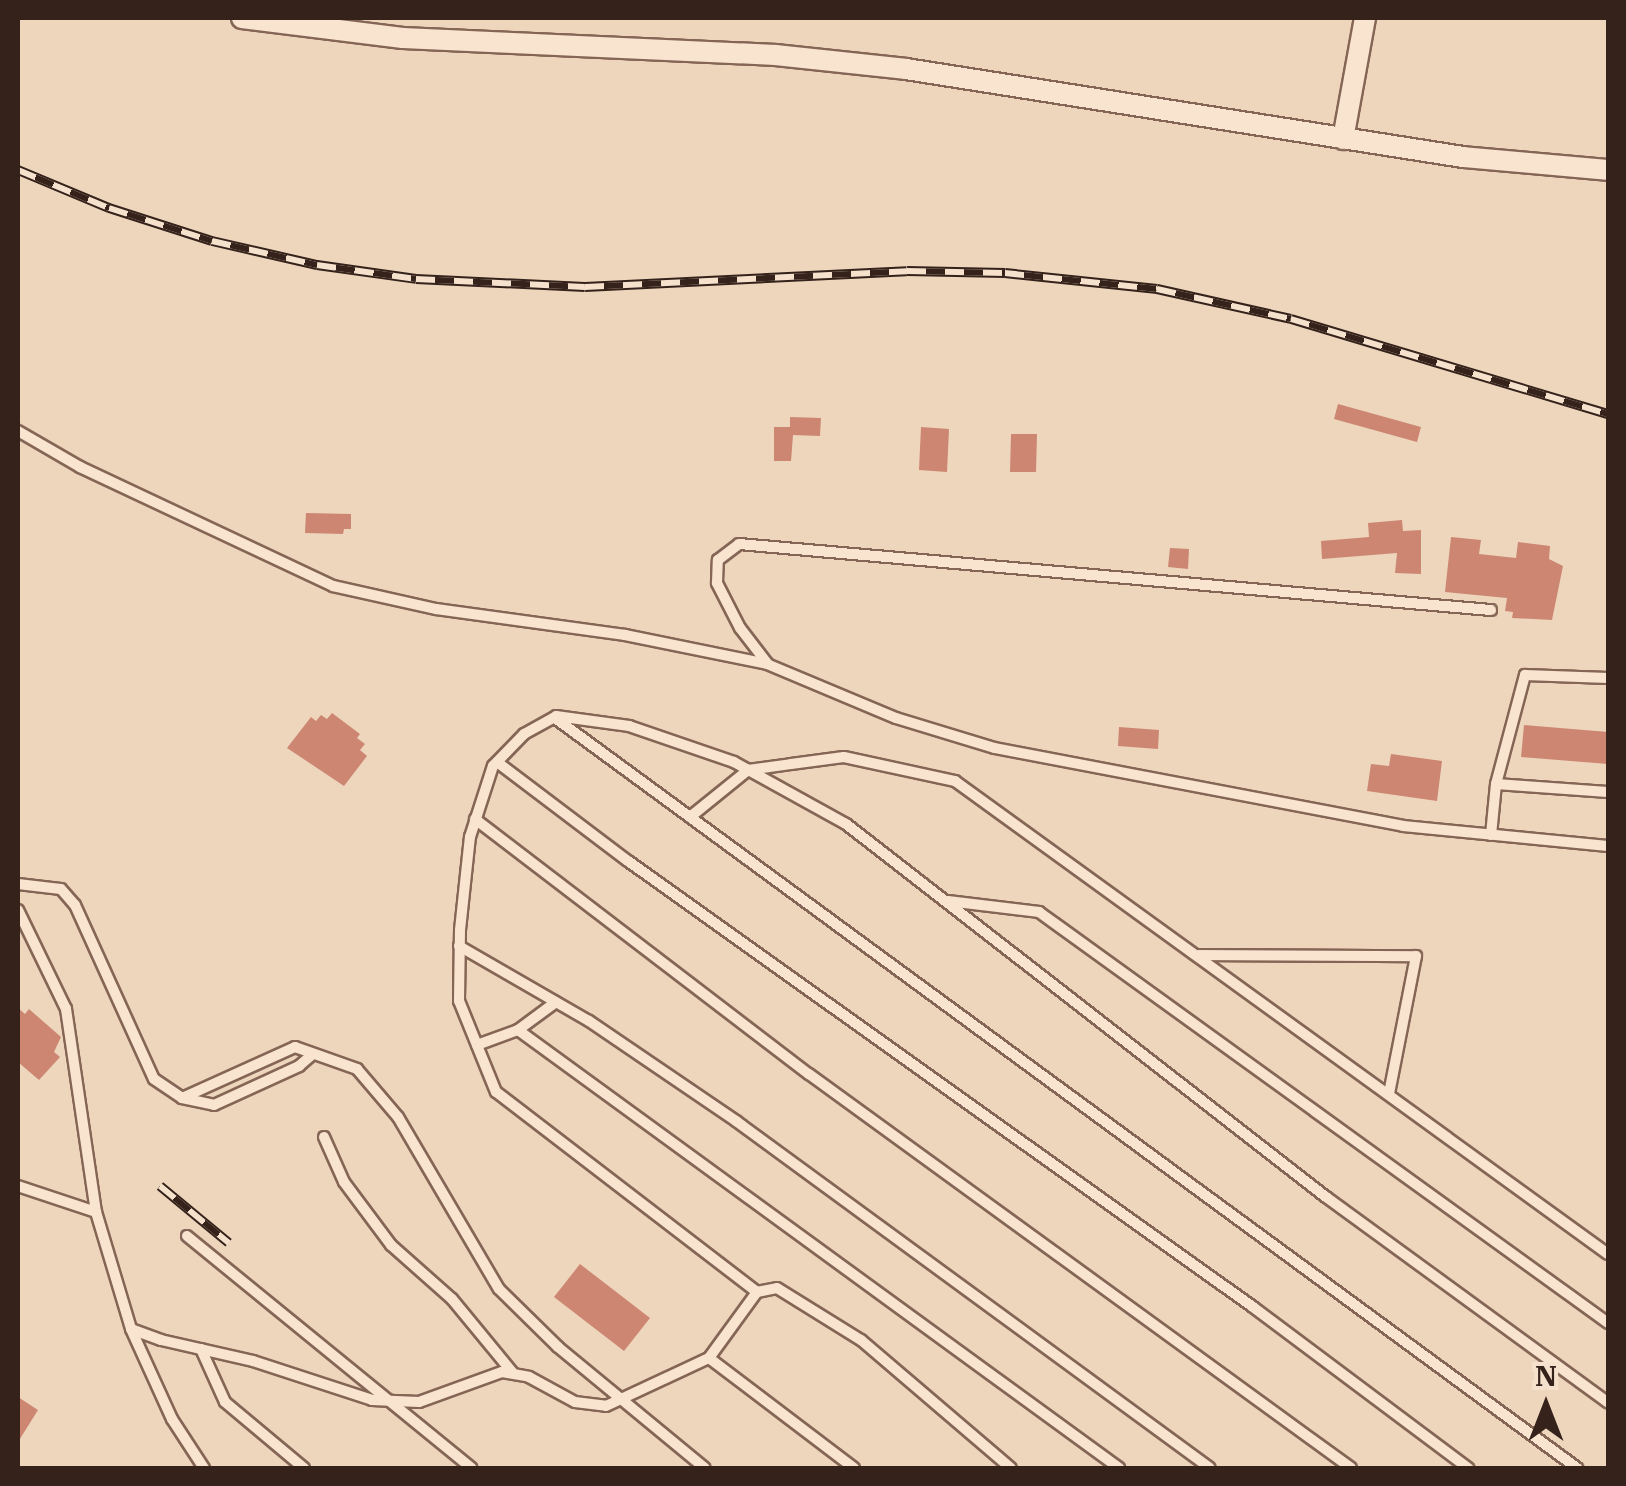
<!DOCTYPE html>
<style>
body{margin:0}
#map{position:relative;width:1626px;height:1486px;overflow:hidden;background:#eed6bd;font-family:"IBM Plex Serif",serif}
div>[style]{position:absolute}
.building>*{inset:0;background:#cc8672}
.roads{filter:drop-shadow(2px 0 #856656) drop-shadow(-2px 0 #856656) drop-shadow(0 2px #856656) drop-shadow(0 -2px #856656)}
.service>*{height:10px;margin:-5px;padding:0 5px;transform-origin:5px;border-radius:5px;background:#f9e4cf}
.minor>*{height:20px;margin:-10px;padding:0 10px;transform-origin:10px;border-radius:10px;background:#f9e4cf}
.rail>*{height:10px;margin-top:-5px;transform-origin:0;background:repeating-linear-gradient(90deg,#f5e1cc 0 19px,#34221b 0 38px);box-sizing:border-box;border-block:2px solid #34221b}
span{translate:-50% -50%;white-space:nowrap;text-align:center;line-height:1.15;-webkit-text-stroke:9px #f5e1cc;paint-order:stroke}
.frame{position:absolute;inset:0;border:20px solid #34221b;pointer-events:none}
.north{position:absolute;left:1496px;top:1356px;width:100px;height:100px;-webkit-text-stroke:8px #f5e1cc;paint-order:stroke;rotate:0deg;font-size:28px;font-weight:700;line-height:40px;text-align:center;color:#34221b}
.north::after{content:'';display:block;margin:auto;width:35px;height:45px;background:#34221b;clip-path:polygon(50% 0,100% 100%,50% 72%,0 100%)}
</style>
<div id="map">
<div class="building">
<i style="clip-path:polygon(1338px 404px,1421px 427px,1417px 442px,1334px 419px)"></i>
<i style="clip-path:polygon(790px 417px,821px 418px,820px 436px,793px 435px,791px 461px,774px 461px,774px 427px,790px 427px)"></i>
<i style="clip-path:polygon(921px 427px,949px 429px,947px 472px,919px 470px)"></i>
<i style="clip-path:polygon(1011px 434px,1037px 434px,1036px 472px,1010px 472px)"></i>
<i style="clip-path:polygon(306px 513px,351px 514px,351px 529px,344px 529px,343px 534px,305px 533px)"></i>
<i style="clip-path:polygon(1402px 520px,1403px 531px,1421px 530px,1421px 574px,1395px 573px,1397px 553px,1322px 559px,1321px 541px,1369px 537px,1368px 523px)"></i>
<i style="clip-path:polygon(1451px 537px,1481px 540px,1479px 554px,1516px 558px,1518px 542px,1550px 546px,1549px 559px,1563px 566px,1552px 620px,1512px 618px,1513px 612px,1505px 611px,1507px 598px,1445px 592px)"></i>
<i style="clip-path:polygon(1170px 548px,1189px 549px,1188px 569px,1168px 567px)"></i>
<i style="clip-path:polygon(332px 713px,360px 734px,357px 738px,365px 744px,360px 750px,367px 756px,344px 786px,287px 748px,311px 717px,316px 721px,321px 715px,327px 719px)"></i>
<i style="clip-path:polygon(1524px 725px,1608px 732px,1608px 764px,1521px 757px)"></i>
<i style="clip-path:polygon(1119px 727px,1159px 730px,1158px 749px,1118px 746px)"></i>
<i style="clip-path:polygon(1391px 754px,1442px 761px,1437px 801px,1367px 791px,1371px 764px,1389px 766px)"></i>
<i style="clip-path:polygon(18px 1008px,25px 1014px,29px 1009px,61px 1037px,54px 1052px,60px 1057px,39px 1080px,18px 1062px)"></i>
<i style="clip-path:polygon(580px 1264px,650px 1318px,624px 1351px,554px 1297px)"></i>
<i style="clip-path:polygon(18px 1397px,38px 1410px,18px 1442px)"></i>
</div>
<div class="roads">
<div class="service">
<i style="left:18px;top:431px;width:72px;rotate:30.1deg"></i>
<i style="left:80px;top:467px;width:280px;rotate:25.2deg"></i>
<i style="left:333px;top:586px;width:106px;rotate:12.6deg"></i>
<i style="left:436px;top:609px;width:191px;rotate:7.8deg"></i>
<i style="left:625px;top:635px;width:145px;rotate:11.5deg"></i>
<i style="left:767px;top:664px;width:140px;rotate:22.7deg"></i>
<i style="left:896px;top:718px;width:103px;rotate:16.9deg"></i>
<i style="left:995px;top:748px;width:415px;rotate:10.8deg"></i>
<i style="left:1403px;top:826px;width:206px;rotate:5.6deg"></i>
<i style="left:767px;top:663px;width:44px;rotate:-127.6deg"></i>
<i style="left:740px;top:628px;width:51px;rotate:-117.1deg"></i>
<i style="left:717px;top:583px;width:23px;rotate:-88deg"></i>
<i style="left:718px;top:560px;width:26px;rotate:-37deg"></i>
<i style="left:739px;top:544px;width:755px;rotate:5.02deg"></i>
<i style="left:555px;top:718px;width:1268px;rotate:36.27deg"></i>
<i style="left:497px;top:762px;width:164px;rotate:37.1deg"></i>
<i style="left:628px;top:861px;width:768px;rotate:35.51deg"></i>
<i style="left:1253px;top:1307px;width:269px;rotate:36.8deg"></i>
<i style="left:1496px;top:784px;width:113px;rotate:-75.1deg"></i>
<i style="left:1525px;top:675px;width:83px;rotate:2.1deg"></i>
<i style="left:690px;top:817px;width:75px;rotate:-39deg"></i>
<i style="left:748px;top:770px;width:43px;rotate:-7.9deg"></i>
<i style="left:791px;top:764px;width:53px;rotate:-7.5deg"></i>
<i style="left:844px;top:757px;width:114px;rotate:12.2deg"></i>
<i style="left:955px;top:781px;width:806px;rotate:35.92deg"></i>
<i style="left:475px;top:819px;width:420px;rotate:37.4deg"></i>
<i style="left:809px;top:1074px;width:670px;rotate:36.01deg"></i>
<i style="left:1491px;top:835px;width:51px;rotate:-84.4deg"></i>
<i style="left:1496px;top:784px;width:112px;rotate:4.1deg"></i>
<i style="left:18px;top:884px;width:43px;rotate:6.6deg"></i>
<i style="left:61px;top:889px;width:21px;rotate:49deg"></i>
<i style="left:75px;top:905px;width:191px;rotate:65.6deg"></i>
<i style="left:154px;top:1079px;width:34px;rotate:34deg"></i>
<i style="left:182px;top:1098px;width:33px;rotate:12deg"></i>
<i style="left:214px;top:1105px;width:94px;rotate:-24.6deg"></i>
<i style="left:299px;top:1066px;width:18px;rotate:-41deg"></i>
<i style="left:948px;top:901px;width:92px;rotate:6.9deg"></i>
<i style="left:1039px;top:912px;width:702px;rotate:35.84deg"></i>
<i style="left:18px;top:910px;width:110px;rotate:64.1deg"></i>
<i style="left:66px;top:1009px;width:205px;rotate:81.6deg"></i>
<i style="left:96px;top:1212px;width:122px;rotate:73.3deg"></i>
<i style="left:131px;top:1329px;width:32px;rotate:20deg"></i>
<i style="left:161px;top:1340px;width:94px;rotate:12.9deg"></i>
<i style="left:253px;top:1361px;width:125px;rotate:18.1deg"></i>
<i style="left:372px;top:1400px;width:47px;rotate:2.4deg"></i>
<i style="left:419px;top:1402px;width:88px;rotate:-19.9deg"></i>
<i style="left:502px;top:1372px;width:27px;rotate:10deg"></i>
<i style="left:529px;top:1377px;width:52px;rotate:28.5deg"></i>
<i style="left:575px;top:1402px;width:31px;rotate:7deg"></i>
<i style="left:606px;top:1406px;width:114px;rotate:-25deg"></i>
<i style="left:709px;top:1358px;width:82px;rotate:-54deg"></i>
<i style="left:757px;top:1292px;width:329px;rotate:-142.5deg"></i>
<i style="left:496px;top:1092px;width:98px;rotate:-112.1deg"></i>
<i style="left:459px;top:1001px;width:71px;rotate:-89.2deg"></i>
<i style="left:460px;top:930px;width:94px;rotate:-83.9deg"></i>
<i style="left:470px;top:837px;width:75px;rotate:-72.1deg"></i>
<i style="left:493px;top:766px;width:45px;rotate:-45.9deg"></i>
<i style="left:524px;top:734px;width:37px;rotate:-29deg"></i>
<i style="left:556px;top:716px;width:74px;rotate:7.8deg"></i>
<i style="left:629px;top:726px;width:111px;rotate:18.9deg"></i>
<i style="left:734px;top:762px;width:128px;rotate:29deg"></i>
<i style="left:846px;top:824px;width:608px;rotate:37.85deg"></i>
<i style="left:1326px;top:1197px;width:349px;rotate:36.1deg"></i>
<i style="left:459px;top:946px;width:150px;rotate:30deg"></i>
<i style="left:589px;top:1021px;width:178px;rotate:34.2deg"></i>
<i style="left:736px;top:1121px;width:587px;rotate:36.21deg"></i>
<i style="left:1199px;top:955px;width:217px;rotate:0.3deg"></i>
<i style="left:1416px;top:956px;width:141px;rotate:101.1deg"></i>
<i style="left:518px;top:1030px;width:47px;rotate:-36.4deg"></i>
<i style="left:477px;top:1045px;width:44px;rotate:-20.1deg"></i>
<i style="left:518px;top:1030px;width:744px;rotate:36.08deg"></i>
<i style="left:182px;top:1098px;width:124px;rotate:-24.3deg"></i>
<i style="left:295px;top:1047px;width:66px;rotate:19.5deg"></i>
<i style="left:357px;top:1069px;width:63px;rotate:49.5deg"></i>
<i style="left:398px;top:1117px;width:199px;rotate:59.6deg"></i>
<i style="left:499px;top:1289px;width:83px;rotate:44.5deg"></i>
<i style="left:558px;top:1347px;width:190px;rotate:39.5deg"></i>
<i style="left:324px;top:1137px;width:49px;rotate:66deg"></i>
<i style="left:344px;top:1182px;width:79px;rotate:53.3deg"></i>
<i style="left:391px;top:1245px;width:81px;rotate:41.5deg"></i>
<i style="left:452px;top:1299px;width:96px;rotate:50.5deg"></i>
<i style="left:18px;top:1186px;width:82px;rotate:18.4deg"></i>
<i style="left:187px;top:1236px;width:367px;rotate:39.2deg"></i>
<i style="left:757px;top:1292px;width:20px;rotate:-11deg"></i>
<i style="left:777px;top:1288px;width:99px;rotate:31.8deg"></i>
<i style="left:861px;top:1340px;width:197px;rotate:40.5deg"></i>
<i style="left:131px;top:1329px;width:99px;rotate:65.5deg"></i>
<i style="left:172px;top:1419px;width:59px;rotate:56.9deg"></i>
<i style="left:201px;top:1349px;width:58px;rotate:65.6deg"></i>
<i style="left:225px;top:1402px;width:103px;rotate:39.9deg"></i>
<i style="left:709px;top:1358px;width:182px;rotate:37.2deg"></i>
</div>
<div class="minor">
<i style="left:242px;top:18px;width:162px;rotate:7.1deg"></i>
<i style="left:403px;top:38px;width:373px;rotate:2.6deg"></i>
<i style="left:776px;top:55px;width:131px;rotate:6.1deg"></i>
<i style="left:906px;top:69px;width:564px;rotate:8.98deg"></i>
<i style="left:1463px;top:157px;width:146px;rotate:5.1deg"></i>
<i style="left:1343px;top:139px;width:123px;rotate:-79.7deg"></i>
</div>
</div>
<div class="rail">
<i style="left:18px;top:170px;width:99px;rotate:22.7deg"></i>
<i style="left:109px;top:208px;width:108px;rotate:17.8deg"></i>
<i style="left:212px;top:241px;width:108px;rotate:12.9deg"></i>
<i style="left:317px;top:265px;width:100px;rotate:8deg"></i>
<i style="left:416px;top:279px;width:169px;rotate:2.7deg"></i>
<i style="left:585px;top:287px;width:322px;rotate:-2.8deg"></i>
<i style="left:907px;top:271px;width:98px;rotate:1.2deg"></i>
<i style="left:1005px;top:273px;width:153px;rotate:6deg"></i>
<i style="left:1157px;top:289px;width:137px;rotate:12.6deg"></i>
<i style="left:1291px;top:319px;width:331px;rotate:16.7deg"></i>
<i style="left:160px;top:1186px;width:89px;rotate:39.6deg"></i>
</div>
<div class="frame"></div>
<div class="north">N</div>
</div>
